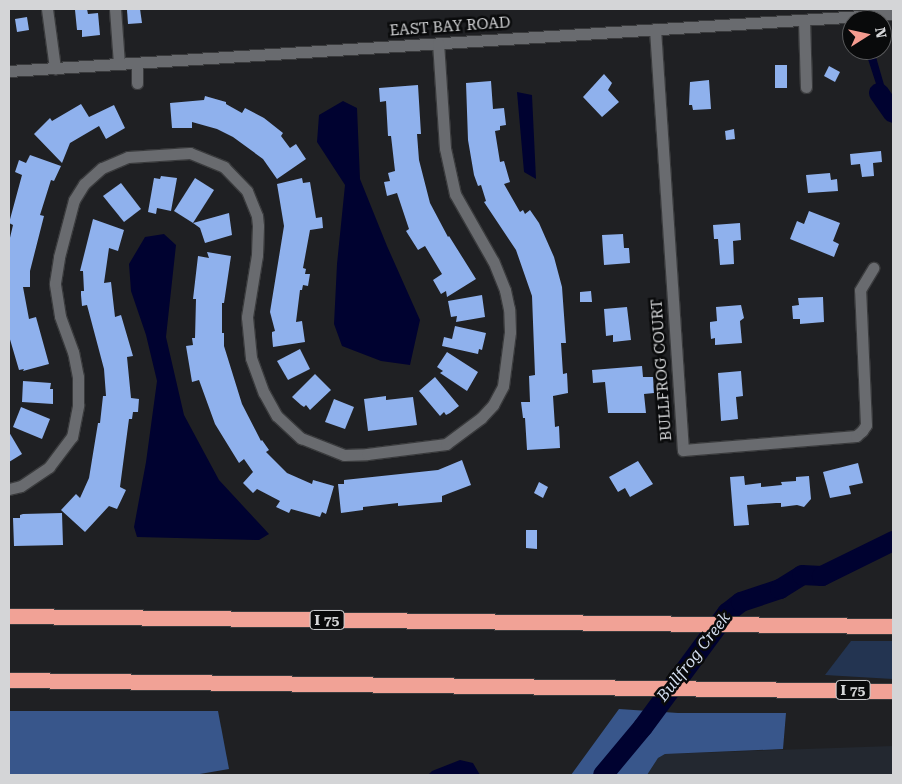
<!DOCTYPE html>
<style>
body{margin:0}
#map{position:relative;width:902px;height:784px;overflow:hidden;background:#1f2023;font-family:"Roboto Serif",serif}
div>[style]{position:absolute}
.built>*{inset:0;background:#232830}
.green>*{inset:0;background:#233451}
.forest>*{inset:0;background:#38568b}
.water>*{inset:0;background:#000230}
.river>*{height:20px;margin:-10px;padding:0 10px;transform-origin:10px;border-radius:10px;background:#000230}
.building>*{inset:0;background:#8fb1ed}
.roads{filter:drop-shadow(1px 0 #3a3b3d) drop-shadow(-1px 0 #3a3b3d) drop-shadow(0 1px #3a3b3d) drop-shadow(0 -1px #3a3b3d)}
.minor>*{height:11px;margin:-5.5px;padding:0 5.5px;transform-origin:5.5px;border-radius:5.5px;background:#696b6f}
.highway>*{height:15px;margin:-7.5px;padding:0 7.5px;transform-origin:7.5px;border-radius:7.5px;background:#f1a296}
span{translate:-50% -50%;white-space:nowrap;text-align:center;line-height:1.15;-webkit-text-stroke:5px #090a0b;paint-order:stroke}
.shield-label span{padding:1px 4px;background:#090a0b;border:1px solid;border-radius:4px;-webkit-text-stroke-width:0}
.shield-label{font-size:14px;color:#d4d5d7;font-weight:700}
.street-label{font-size:15px;color:#d4d5d7}
.water-label{font-size:16px;color:#d5dff0;font-style:italic}
.frame{position:absolute;inset:0;border:10px solid #d4d5d7;pointer-events:none}
.north{position:absolute;left:842px;top:10px;width:50px;height:50px;box-sizing:border-box;background:#090a0b;border:1px solid #5a5b5d;border-radius:50%;rotate:80deg;font-size:14px;font-weight:700;line-height:20px;text-align:center;color:#d4d5d7}
.north::after{content:'';display:block;margin:auto;width:18px;height:22px;background:#f59c90;clip-path:polygon(50% 0,100% 100%,50% 72%,0 100%)}
</style>
<div id="map">
<div class="built">
<i style="clip-path:polygon(893px 746px,893px 775px,647px 775px,658px 758px,665px 754px)"></i>
</div>
<div class="green">
<i style="clip-path:polygon(851px 641px,893px 641px,893px 679px,825px 675px)"></i>
</div>
<div class="forest">
<i style="clip-path:polygon(619px 709px,678px 713px,786px 713px,783px 749px,665px 754px,658px 758px,647px 775px,571px 775px)"></i>
<i style="clip-path:polygon(9px 711px,218px 711px,229px 769px,194px 775px,9px 775px)"></i>
</div>
<div class="water">
<i style="clip-path:polygon(865px 50px,874px 50px,887px 95px,879px 93px)"></i>
<i style="clip-path:polygon(517px 92px,532px 95px,536px 179px,524px 172px)"></i>
<i style="clip-path:polygon(343px 101px,357px 108px,360px 179px,387px 246px,420px 320px,410px 365px,381px 361px,342px 346px,334px 324px,337px 264px,345px 185px,317px 142px,319px 115px)"></i>
<i style="clip-path:polygon(164px 234px,176px 245px,166px 337px,184px 415px,219px 480px,269px 534px,259px 540px,137px 537px,134px 527px,146px 462px,157px 381px,146px 335px,131px 291px,129px 264px,145px 237px)"></i>
<i style="clip-path:polygon(460px 760px,473px 763px,480px 775px,428px 775px,432px 771px)"></i>
</div>
<div class="river">
<i style="left:879px;top:93px;width:24px;rotate:55deg"></i>
<i style="left:603px;top:775px;width:62px;rotate:-50.2deg"></i>
<i style="left:643px;top:727px;width:142px;rotate:-53.6deg"></i>
<i style="left:727px;top:613px;width:18px;rotate:-38deg"></i>
<i style="left:741px;top:602px;width:41px;rotate:-18.4deg"></i>
<i style="left:780px;top:589px;width:26px;rotate:-32deg"></i>
<i style="left:802px;top:575px;width:20px;rotate:3deg"></i>
<i style="left:822px;top:576px;width:79px;rotate:-26.2deg"></i>
</div>
<div class="building">
<i style="clip-path:polygon(87px 9px,88px 14px,98px 13px,100px 35px,82px 37px,82px 30px,77px 30px,75px 10px)"></i>
<i style="clip-path:polygon(140px 9px,142px 23px,128px 24px,127px 10px)"></i>
<i style="clip-path:polygon(27px 17px,29px 30px,17px 32px,15px 19px)"></i>
<i style="clip-path:polygon(775px 65px,787px 65px,787px 88px,775px 88px)"></i>
<i style="clip-path:polygon(829px 66px,840px 72px,835px 82px,824px 76px)"></i>
<i style="clip-path:polygon(604px 74px,612px 83px,608px 90px,619px 102px,602px 117px,583px 97px)"></i>
<i style="clip-path:polygon(709px 80px,711px 109px,693px 110px,692px 105px,689px 105px,690px 82px)"></i>
<i style="clip-path:polygon(491px 81px,493px 109px,504px 108px,506px 125px,500px 126px,500px 130px,495px 131px,500px 162px,504px 161px,510px 182px,504px 184px,520px 212px,523px 210px,525px 214px,530px 210px,539px 223px,554px 257px,562px 287px,566px 343px,561px 343px,563px 374px,567px 373px,568px 393px,553px 396px,555px 427px,559px 426px,560px 448px,527px 450px,525px 418px,523px 418px,521px 402px,530px 402px,529px 376px,535px 375px,532px 296px,516px 250px,484px 202px,486px 201px,481px 185px,478px 186px,474px 175px,468px 140px,466px 83px)"></i>
<i style="clip-path:polygon(418px 85px,421px 134px,417px 134px,419px 160px,430px 203px,448px 237px,449px 236px,476px 279px,447px 297px,446px 291px,441px 294px,433px 280px,442px 274px,425px 246px,418px 250px,406px 231px,409px 229px,397px 193px,387px 196px,384px 182px,390px 181px,388px 173px,395px 171px,391px 136px,388px 136px,386px 101px,380px 102px,379px 88px)"></i>
<i style="clip-path:polygon(205px 96px,226px 102px,226px 104px,242px 113px,245px 108px,264px 118px,283px 133px,281px 136px,290px 148px,296px 144px,306px 159px,277px 179px,263px 159px,233px 137px,217px 129px,192px 122px,192px 128px,172px 128px,170px 103px,204px 100px)"></i>
<i style="clip-path:polygon(81px 104px,89px 117px,114px 105px,125px 128px,106px 139px,99px 126px,70px 143px,62px 163px,34px 134px,50px 118px,52px 121px)"></i>
<i style="clip-path:polygon(734px 129px,735px 139px,726px 140px,725px 131px)"></i>
<i style="clip-path:polygon(881px 151px,882px 162px,873px 163px,874px 176px,862px 177px,860px 164px,851px 165px,850px 154px)"></i>
<i style="clip-path:polygon(30px 155px,61px 166px,54px 181px,51px 180px,40px 215px,44px 216px,30px 271px,30px 287px,23px 287px,29px 319px,36px 317px,49px 364px,23px 371px,24px 369px,19px 370px,9px 336px,9px 242px,13px 225px,9px 223px,22px 175px,15px 172px,19px 160px,26px 163px)"></i>
<i style="clip-path:polygon(830px 173px,831px 180px,837px 179px,838px 191px,808px 193px,806px 175px)"></i>
<i style="clip-path:polygon(161px 176px,177px 178px,171px 211px,157px 208px,156px 214px,148px 212px,154px 178px,160px 179px)"></i>
<i style="clip-path:polygon(195px 178px,214px 190px,193px 223px,174px 211px)"></i>
<i style="clip-path:polygon(302px 178px,303px 183px,310px 182px,316px 218px,322px 217px,323px 228px,310px 230px,303px 268px,306px 269px,305px 274px,310px 274px,308px 286px,303px 285px,302px 290px,300px 290px,296px 322px,302px 321px,305px 342px,273px 347px,272px 336px,272px 332px,275px 331px,270px 312px,284px 226px,277px 184px)"></i>
<i style="clip-path:polygon(121px 183px,141px 209px,124px 222px,103px 196px)"></i>
<i style="clip-path:polygon(809px 211px,840px 223px,833px 241px,839px 244px,834px 257px,790px 239px,797px 221px,804px 224px)"></i>
<i style="clip-path:polygon(229px 213px,232px 235px,205px 243px,200px 228px,193px 223px)"></i>
<i style="clip-path:polygon(93px 219px,124px 230px,118px 251px,109px 248px,104px 283px,111px 282px,115px 317px,121px 315px,133px 356px,127px 357px,131px 398px,139px 399px,138px 412px,133px 412px,132px 419px,129px 419px,120px 487px,126px 490px,117px 509px,109px 506px,85px 532px,61px 510px,76px 494px,80px 498px,89px 478px,98px 423px,100px 423px,103px 396px,106px 396px,104px 369px,87px 305px,82px 306px,81px 295px,81px 291px,84px 291px,83px 271px,80px 271px)"></i>
<i style="clip-path:polygon(740px 223px,741px 240px,733px 241px,734px 264px,720px 265px,718px 239px,714px 239px,713px 225px)"></i>
<i style="clip-path:polygon(623px 234px,624px 248px,629px 248px,630px 263px,604px 265px,602px 235px)"></i>
<i style="clip-path:polygon(207px 252px,231px 256px,224px 303px,222px 303px,222px 333px,224px 333px,224px 346px,242px 404px,261px 441px,262px 440px,269px 450px,266px 452px,287px 473px,312px 484px,313px 480px,334px 486px,326px 514px,322px 512px,320px 517px,291px 509px,289px 513px,276px 507px,280px 501px,257px 489px,253px 493px,243px 483px,253px 472px,244px 459px,239px 463px,215px 424px,199px 380px,192px 382px,186px 346px,193px 345px,192px 338px,195px 338px,196px 299px,193px 299px,198px 256px,209px 258px)"></i>
<i style="clip-path:polygon(591px 291px,592px 302px,580px 302px,580px 292px)"></i>
<i style="clip-path:polygon(482px 295px,485px 317px,456px 322px,457px 316px,451px 317px,448px 301px)"></i>
<i style="clip-path:polygon(823px 297px,824px 322px,800px 324px,800px 319px,793px 319px,792px 306px,799px 305px,798px 298px)"></i>
<i style="clip-path:polygon(741px 305px,744px 318px,740px 321px,742px 343px,715px 345px,715px 338px,711px 339px,710px 327px,710px 322px,717px 321px,716px 307px)"></i>
<i style="clip-path:polygon(627px 307px,631px 340px,613px 342px,613px 335px,606px 336px,604px 309px)"></i>
<i style="clip-path:polygon(455px 326px,486px 333px,482px 350px,479px 349px,478px 354px,442px 346px,444px 337px,452px 339px)"></i>
<i style="clip-path:polygon(300px 349px,310px 369px,288px 380px,277px 361px)"></i>
<i style="clip-path:polygon(447px 352px,478px 372px,467px 391px,440px 373px,443px 371px,437px 367px)"></i>
<i style="clip-path:polygon(642px 366px,643px 377px,653px 377px,654px 393px,644px 394px,646px 413px,608px 413px,605px 382px,593px 383px,592px 370px)"></i>
<i style="clip-path:polygon(741px 371px,743px 396px,736px 397px,738px 419px,721px 421px,718px 373px)"></i>
<i style="clip-path:polygon(315px 374px,331px 390px,310px 410px,306px 405px,304px 407px,301px 405px,292px 397px)"></i>
<i style="clip-path:polygon(435px 377px,459px 406px,450px 413px,446px 415px,444px 412px,440px 416px,419px 391px)"></i>
<i style="clip-path:polygon(23px 381px,51px 383px,50px 389px,53px 389px,53px 404px,22px 402px)"></i>
<i style="clip-path:polygon(386px 396px,386px 400px,413px 397px,417px 425px,368px 431px,364px 399px)"></i>
<i style="clip-path:polygon(334px 399px,354px 407px,345px 429px,325px 422px)"></i>
<i style="clip-path:polygon(21px 407px,50px 419px,42px 439px,13px 427px)"></i>
<i style="clip-path:polygon(9px 432px,22px 454px,9px 462px)"></i>
<i style="clip-path:polygon(462px 460px,471px 485px,442px 496px,442px 502px,398px 506px,398px 503px,363px 507px,363px 510px,341px 513px,338px 484px,344px 484px,344px 480px,438px 470px)"></i>
<i style="clip-path:polygon(638px 461px,653px 484px,630px 497px,625px 488px,618px 492px,609px 477px)"></i>
<i style="clip-path:polygon(858px 463px,863px 483px,849px 486px,851px 494px,830px 498px,823px 472px)"></i>
<i style="clip-path:polygon(744px 476px,745px 485px,761px 483px,761px 487px,782px 485px,781px 482px,796px 481px,796px 477px,809px 476px,811px 499px,804px 507px,797px 505px,781px 507px,781px 503px,776px 503px,747px 505px,749px 525px,734px 526px,730px 477px)"></i>
<i style="clip-path:polygon(539px 482px,548px 487px,543px 498px,534px 493px)"></i>
<i style="clip-path:polygon(62px 513px,63px 545px,14px 546px,13px 518px,20px 518px,20px 515px,23px 514px)"></i>
<i style="clip-path:polygon(526px 530px,537px 530px,537px 549px,526px 548px)"></i>
</div>
<div class="roads">
<div class="minor">
<i style="left:47px;top:9px;width:60px;rotate:82.3deg"></i>
<i style="left:115px;top:9px;width:55px;rotate:85.8deg"></i>
<i style="left:804px;top:20px;width:67px;rotate:88.3deg"></i>
<i style="left:655px;top:29px;width:422px;rotate:86.2deg"></i>
<i style="left:683px;top:450px;width:174px;rotate:-4.6deg"></i>
<i style="left:856px;top:436px;width:8px;rotate:-40deg"></i>
<i style="left:862px;top:431px;width:7px;rotate:-56deg"></i>
<i style="left:866px;top:425px;width:135px;rotate:-92.5deg"></i>
<i style="left:860px;top:290px;width:26px;rotate:-59deg"></i>
<i style="left:9px;top:71px;width:886px;rotate:-3.69deg"></i>
<i style="left:137px;top:83px;width:20px;rotate:-90deg"></i>
<i style="left:9px;top:489px;width:12px;rotate:-14deg"></i>
<i style="left:21px;top:486px;width:34px;rotate:-34deg"></i>
<i style="left:49px;top:467px;width:38px;rotate:-53deg"></i>
<i style="left:72px;top:437px;width:33px;rotate:-79deg"></i>
<i style="left:78px;top:405px;width:28px;rotate:-90deg"></i>
<i style="left:78px;top:377px;width:25px;rotate:-101deg"></i>
<i style="left:73px;top:352px;width:38px;rotate:-110deg"></i>
<i style="left:60px;top:316px;width:33px;rotate:-99deg"></i>
<i style="left:55px;top:283px;width:26px;rotate:-81deg"></i>
<i style="left:59px;top:257px;width:59px;rotate:-75.3deg"></i>
<i style="left:74px;top:200px;width:19px;rotate:-58deg"></i>
<i style="left:84px;top:184px;width:24px;rotate:-42deg"></i>
<i style="left:102px;top:168px;width:28px;rotate:-23deg"></i>
<i style="left:128px;top:157px;width:62px;rotate:-3.7deg"></i>
<i style="left:190px;top:153px;width:37px;rotate:22deg"></i>
<i style="left:224px;top:167px;width:33px;rotate:46deg"></i>
<i style="left:247px;top:191px;width:27px;rotate:68deg"></i>
<i style="left:257px;top:216px;width:10px;rotate:84deg"></i>
<i style="left:258px;top:226px;width:29px;rotate:92deg"></i>
<i style="left:257px;top:255px;width:63px;rotate:99.2deg"></i>
<i style="left:247px;top:317px;width:41px;rotate:84.4deg"></i>
<i style="left:251px;top:358px;width:37px;rotate:70deg"></i>
<i style="left:264px;top:393px;width:26px;rotate:61deg"></i>
<i style="left:277px;top:416px;width:33px;rotate:43deg"></i>
<i style="left:301px;top:438px;width:46px;rotate:21.6deg"></i>
<i style="left:344px;top:455px;width:23px;rotate:-2deg"></i>
<i style="left:367px;top:454px;width:80px;rotate:-7.2deg"></i>
<i style="left:446px;top:444px;width:44px;rotate:-36.6deg"></i>
<i style="left:481px;top:418px;width:18px;rotate:-47deg"></i>
<i style="left:493px;top:405px;width:21px;rotate:-62deg"></i>
<i style="left:503px;top:386px;width:54px;rotate:-82.6deg"></i>
<i style="left:510px;top:332px;width:23px;rotate:-92deg"></i>
<i style="left:509px;top:309px;width:19px;rotate:-102deg"></i>
<i style="left:505px;top:290px;width:31px;rotate:-112deg"></i>
<i style="left:493px;top:261px;width:77px;rotate:-119.6deg"></i>
<i style="left:455px;top:194px;width:47px;rotate:-102.3deg"></i>
<i style="left:445px;top:148px;width:105px;rotate:-93.8deg"></i>
</div>
<div class="highway">
<i style="left:9px;top:616px;width:884px;rotate:0.65deg"></i>
<i style="left:9px;top:680px;width:884px;rotate:0.71deg"></i>
</div>
</div>
<div class="shield-label">
<span style="left:327px;top:620px">I 75</span>
<span style="left:853px;top:690px">I 75</span>
</div>
<div class="street-label">
<span style="left:450px;top:27px;rotate:-4deg">EAST BAY ROAD</span>
<span style="left:662px;top:370px;rotate:-94deg">BULLFROG COURT</span>
</div>
<div class="water-label">
<span style="left:694px;top:657px;rotate:-52deg">Bullfrog Creek</span>
</div>
<div class="frame"></div>
<div class="north">N</div>
</div>
